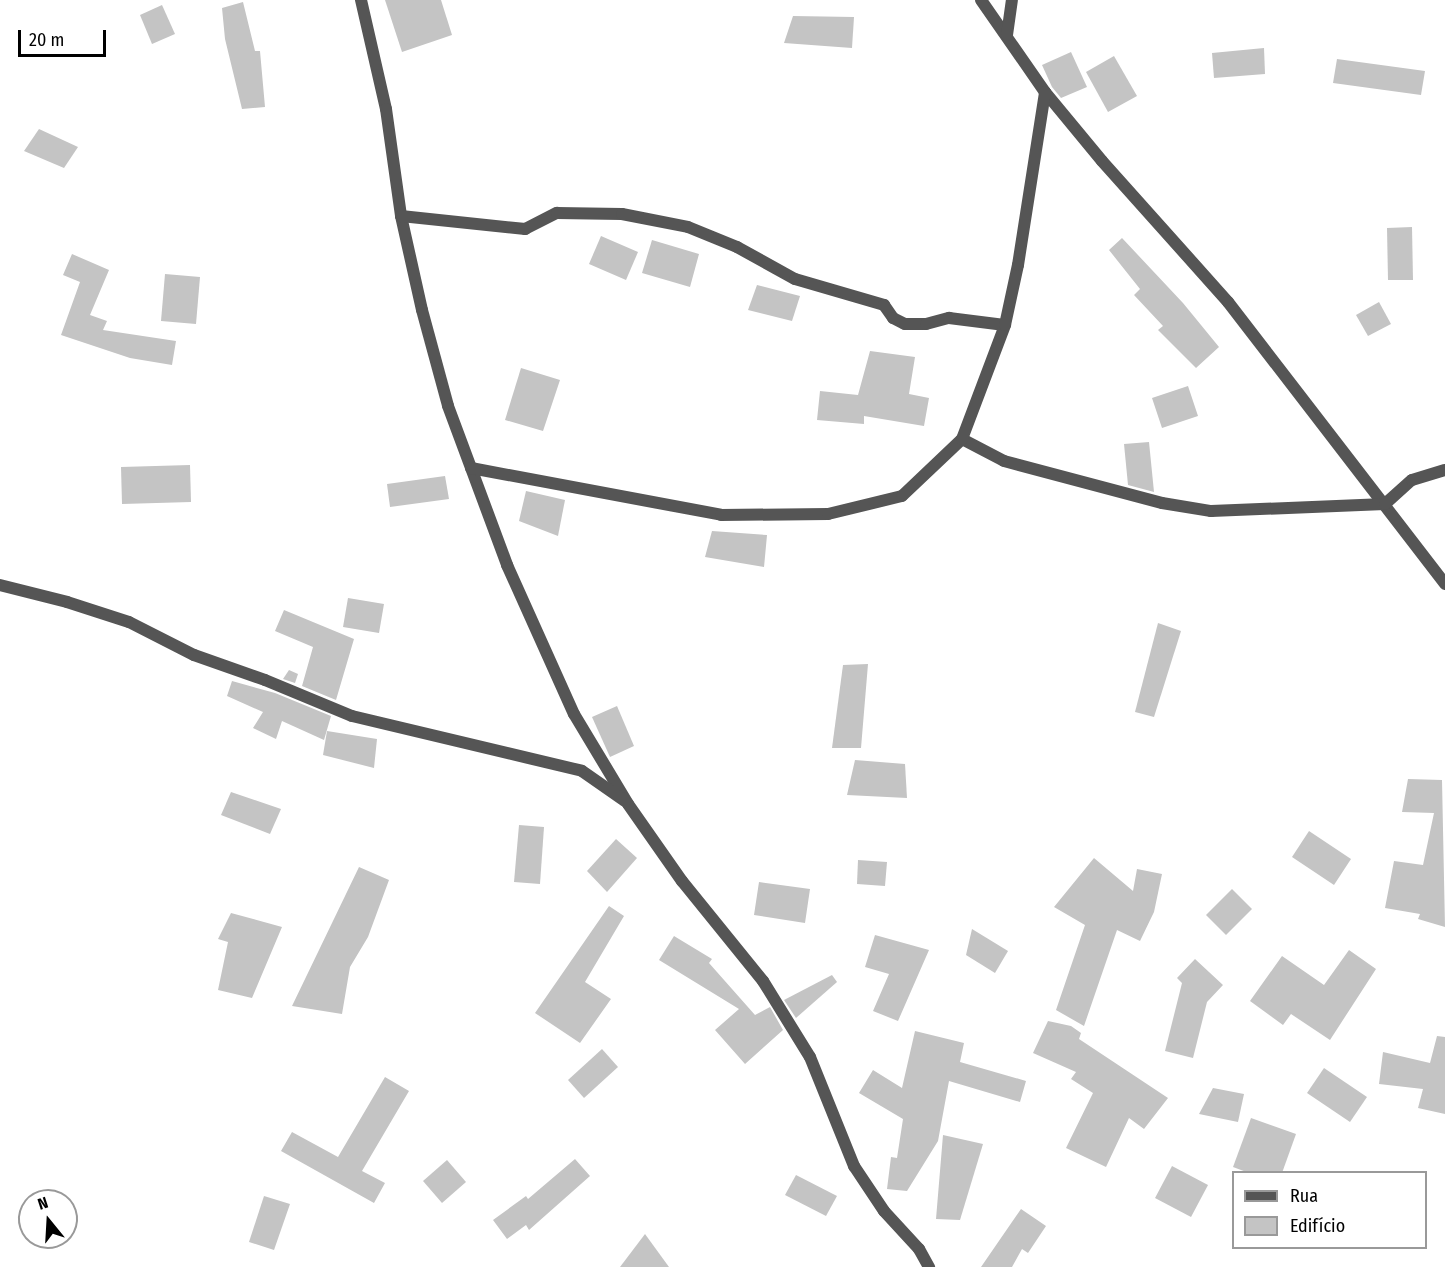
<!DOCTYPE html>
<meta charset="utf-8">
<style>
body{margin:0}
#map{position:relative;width:1445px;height:1267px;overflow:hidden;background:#fff;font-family:"Fira Sans Condensed",sans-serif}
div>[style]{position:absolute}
.building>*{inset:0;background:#c4c4c4}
.street>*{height:12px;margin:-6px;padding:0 6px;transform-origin:6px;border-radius:6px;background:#555}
span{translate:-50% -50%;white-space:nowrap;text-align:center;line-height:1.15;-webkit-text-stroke:5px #fff;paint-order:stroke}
.legend{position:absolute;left:1232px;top:1171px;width:195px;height:78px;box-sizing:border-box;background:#fff;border:2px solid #999;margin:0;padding:8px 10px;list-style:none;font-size:18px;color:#000}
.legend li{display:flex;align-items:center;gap:12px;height:30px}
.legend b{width:30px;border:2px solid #999}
.north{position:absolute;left:18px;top:1189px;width:60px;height:60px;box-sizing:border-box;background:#fff;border:2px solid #999;border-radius:50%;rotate:342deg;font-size:16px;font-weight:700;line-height:24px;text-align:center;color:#000}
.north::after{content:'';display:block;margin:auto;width:21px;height:27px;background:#000;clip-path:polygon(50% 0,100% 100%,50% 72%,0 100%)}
.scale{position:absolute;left:18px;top:30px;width:88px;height:27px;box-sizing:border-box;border:3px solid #000;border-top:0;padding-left:8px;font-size:18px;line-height:21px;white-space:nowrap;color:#000;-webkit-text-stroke:4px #fff;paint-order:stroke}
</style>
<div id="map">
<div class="building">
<i style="clip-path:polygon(385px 0,441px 0,452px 35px,402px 52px)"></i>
<i style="clip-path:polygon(243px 2px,255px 51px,260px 51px,265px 107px,242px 109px,225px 39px,222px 8px)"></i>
<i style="clip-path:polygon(162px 5px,175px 34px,152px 44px,140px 15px)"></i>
<i style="clip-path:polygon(793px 16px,854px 17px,852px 48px,784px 43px)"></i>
<i style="clip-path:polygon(1264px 48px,1265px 74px,1214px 78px,1212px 53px)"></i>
<i style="clip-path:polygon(1071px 52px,1087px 87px,1061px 98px,1052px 87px,1042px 65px)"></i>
<i style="clip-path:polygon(1114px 56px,1137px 96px,1108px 112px,1086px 72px)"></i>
<i style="clip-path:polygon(1337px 59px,1425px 71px,1421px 95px,1333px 83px)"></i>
<i style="clip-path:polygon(39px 129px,78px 147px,64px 168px,24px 151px)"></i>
<i style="clip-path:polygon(1412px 227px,1413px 280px,1388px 280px,1387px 228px)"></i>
<i style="clip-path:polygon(601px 236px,638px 252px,626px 280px,589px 264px)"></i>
<i style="clip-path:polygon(1122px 238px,1183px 303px,1219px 347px,1196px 368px,1158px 330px,1163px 326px,1134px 295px,1140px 289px,1109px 250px)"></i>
<i style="clip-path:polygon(652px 240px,699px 254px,690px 287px,642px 273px)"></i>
<i style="clip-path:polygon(72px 254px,109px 270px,90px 315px,107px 321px,103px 330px,176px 341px,172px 365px,130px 358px,61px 335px,80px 282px,63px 275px)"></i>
<i style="clip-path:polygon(165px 274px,200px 277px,196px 324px,161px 321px)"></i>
<i style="clip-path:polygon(757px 285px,800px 296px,792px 321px,748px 310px)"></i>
<i style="clip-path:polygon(1379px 302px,1391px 324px,1368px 336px,1356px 315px)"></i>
<i style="clip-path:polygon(870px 351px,915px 357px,909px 394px,929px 398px,924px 426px,864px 416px,864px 424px,817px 420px,820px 391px,858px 395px)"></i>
<i style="clip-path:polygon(521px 368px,560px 380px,543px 431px,505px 420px)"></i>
<i style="clip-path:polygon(1188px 386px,1198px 416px,1162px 428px,1152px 398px)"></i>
<i style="clip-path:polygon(1149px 442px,1154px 492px,1128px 485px,1124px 444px)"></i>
<i style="clip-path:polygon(190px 465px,191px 502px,122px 504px,121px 467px)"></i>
<i style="clip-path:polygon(445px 476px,449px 499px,390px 507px,387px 484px)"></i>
<i style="clip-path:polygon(526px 491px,565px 500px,558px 536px,519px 521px)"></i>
<i style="clip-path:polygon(712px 531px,767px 535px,764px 567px,705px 557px)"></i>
<i style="clip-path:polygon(348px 598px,384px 604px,379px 633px,343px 627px)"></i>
<i style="clip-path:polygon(284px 610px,354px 639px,336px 700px,302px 686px,313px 647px,275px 631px)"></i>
<i style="clip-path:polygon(1158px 623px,1181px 631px,1154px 717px,1135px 712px)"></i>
<i style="clip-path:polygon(868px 664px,861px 748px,832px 748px,843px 665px)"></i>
<i style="clip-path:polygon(289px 670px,298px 674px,295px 683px,283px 679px)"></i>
<i style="clip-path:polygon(232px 681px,275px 693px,331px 716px,324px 740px,282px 721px,276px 739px,253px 728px,263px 712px,227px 696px)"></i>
<i style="clip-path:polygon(617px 706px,634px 746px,610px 757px,592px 717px)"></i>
<i style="clip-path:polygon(327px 731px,377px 739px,374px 768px,323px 755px)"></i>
<i style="clip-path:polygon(855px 760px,905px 764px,907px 798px,847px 795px)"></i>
<i style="clip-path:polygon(1408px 779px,1442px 780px,1445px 927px,1418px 919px,1420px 914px,1385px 908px,1394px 861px,1423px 865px,1434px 813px,1402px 812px)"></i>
<i style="clip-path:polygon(231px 792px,281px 809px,270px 834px,221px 815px)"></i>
<i style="clip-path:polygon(519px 825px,544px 827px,540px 884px,514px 882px)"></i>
<i style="clip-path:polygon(1309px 831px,1351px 859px,1334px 885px,1292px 857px)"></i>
<i style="clip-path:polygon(616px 839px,637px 858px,607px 892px,587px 871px)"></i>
<i style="clip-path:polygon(1094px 858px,1133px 891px,1137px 869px,1162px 874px,1154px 912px,1140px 941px,1117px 930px,1084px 1026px,1056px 1010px,1085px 925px,1054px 907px)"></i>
<i style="clip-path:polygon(858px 860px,887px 862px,885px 886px,857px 884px)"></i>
<i style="clip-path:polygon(359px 867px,389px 880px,368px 937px,350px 967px,342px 1014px,292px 1006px)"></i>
<i style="clip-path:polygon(759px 882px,810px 889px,805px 923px,754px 915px)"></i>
<i style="clip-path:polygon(1232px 889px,1252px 909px,1226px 935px,1206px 915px)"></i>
<i style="clip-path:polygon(609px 906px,624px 916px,585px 982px,611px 999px,580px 1043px,535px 1013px)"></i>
<i style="clip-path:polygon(231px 913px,282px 927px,252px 998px,218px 990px,228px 942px,218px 939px)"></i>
<i style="clip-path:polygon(972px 929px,1008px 951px,995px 973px,966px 955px)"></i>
<i style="clip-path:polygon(875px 935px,929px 950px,898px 1021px,873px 1011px,889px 974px,865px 967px)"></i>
<i style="clip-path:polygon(674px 936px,712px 959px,709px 963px,755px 1015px,770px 1007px,783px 1030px,745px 1064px,715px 1030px,739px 1009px,659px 960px)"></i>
<i style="clip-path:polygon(1349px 950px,1376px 969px,1330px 1040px,1291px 1014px,1283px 1025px,1250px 1001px,1282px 956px,1324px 985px)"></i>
<i style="clip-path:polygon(1195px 959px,1223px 985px,1207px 1002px,1193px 1058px,1165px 1051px,1182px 983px,1177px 978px)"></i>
<i style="clip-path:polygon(832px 975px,837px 982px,796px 1018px,784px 1000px)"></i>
<i style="clip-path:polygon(1048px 1021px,1071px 1026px,1081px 1033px,1079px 1039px,1168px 1098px,1144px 1129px,1129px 1118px,1106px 1167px,1066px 1148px,1093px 1093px,1071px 1079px,1076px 1072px,1033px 1053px)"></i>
<i style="clip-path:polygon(915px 1031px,964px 1043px,960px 1062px,1026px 1081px,1020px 1102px,949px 1081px,938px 1141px,907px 1191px,887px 1189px,891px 1157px,897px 1158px,903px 1119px,859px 1093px,873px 1070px,902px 1088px)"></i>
<i style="clip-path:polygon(1437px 1036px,1445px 1037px,1445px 1114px,1418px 1108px,1423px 1089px,1379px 1084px,1383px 1052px,1430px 1063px)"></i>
<i style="clip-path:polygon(602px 1049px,618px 1067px,584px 1098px,568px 1080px)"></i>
<i style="clip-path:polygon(1324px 1068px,1367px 1097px,1350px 1122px,1307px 1093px)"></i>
<i style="clip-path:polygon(385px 1077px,409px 1091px,362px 1171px,385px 1183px,374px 1203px,281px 1151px,292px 1132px,338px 1157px)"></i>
<i style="clip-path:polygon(1213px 1088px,1244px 1094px,1238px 1122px,1199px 1114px)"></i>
<i style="clip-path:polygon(1251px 1118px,1296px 1134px,1282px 1173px,1249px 1173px,1233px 1167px)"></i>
<i style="clip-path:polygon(943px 1135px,983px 1144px,960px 1220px,936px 1219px)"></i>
<i style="clip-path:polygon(575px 1159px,590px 1176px,529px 1230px,526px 1225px,507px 1239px,493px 1220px,526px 1196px,528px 1199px)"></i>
<i style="clip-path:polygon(447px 1160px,466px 1182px,442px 1203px,423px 1181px)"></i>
<i style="clip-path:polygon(1172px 1166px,1208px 1185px,1191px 1217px,1155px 1198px)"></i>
<i style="clip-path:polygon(796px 1175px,837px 1196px,826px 1216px,785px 1195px)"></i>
<i style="clip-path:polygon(264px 1196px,290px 1204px,274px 1250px,249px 1242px)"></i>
<i style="clip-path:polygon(1021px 1209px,1046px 1226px,1028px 1253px,1022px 1249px,1012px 1267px,981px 1267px)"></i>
<i style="clip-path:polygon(645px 1234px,669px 1267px,620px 1267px)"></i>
</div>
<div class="street">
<i style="left:361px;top:0;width:112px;rotate:77.1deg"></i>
<i style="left:386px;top:109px;width:108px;rotate:82deg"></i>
<i style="left:401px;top:216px;width:96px;rotate:77.4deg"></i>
<i style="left:422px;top:310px;width:99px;rotate:74.8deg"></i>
<i style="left:448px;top:406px;width:170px;rotate:69.6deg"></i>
<i style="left:507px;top:565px;width:163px;rotate:65.8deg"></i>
<i style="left:574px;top:714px;width:105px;rotate:59deg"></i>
<i style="left:628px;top:804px;width:94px;rotate:55deg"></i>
<i style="left:682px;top:881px;width:129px;rotate:51deg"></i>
<i style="left:763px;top:981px;width:89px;rotate:58.3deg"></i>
<i style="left:810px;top:1057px;width:118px;rotate:68deg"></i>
<i style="left:854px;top:1166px;width:54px;rotate:56.3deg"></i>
<i style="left:884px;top:1211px;width:52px;rotate:47.4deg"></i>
<i style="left:919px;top:1249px;width:21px;rotate:61deg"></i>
<i style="left:981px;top:0;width:112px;rotate:55.2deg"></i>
<i style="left:1045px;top:92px;width:89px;rotate:50.4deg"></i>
<i style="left:1102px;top:161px;width:189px;rotate:48.2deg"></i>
<i style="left:1228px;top:302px;width:356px;rotate:52.4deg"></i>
<i style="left:1007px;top:35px;width:35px;rotate:-82deg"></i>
<i style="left:401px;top:216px;width:125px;rotate:6deg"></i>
<i style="left:525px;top:229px;width:36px;rotate:-27deg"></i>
<i style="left:557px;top:213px;width:65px;rotate:0.9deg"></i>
<i style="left:622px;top:214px;width:67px;rotate:11.1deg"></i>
<i style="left:688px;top:227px;width:53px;rotate:22.2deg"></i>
<i style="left:737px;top:247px;width:66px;rotate:28.9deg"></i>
<i style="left:795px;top:279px;width:93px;rotate:16.3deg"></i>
<i style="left:884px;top:305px;width:16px;rotate:55deg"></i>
<i style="left:893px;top:318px;width:13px;rotate:27deg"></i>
<i style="left:905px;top:324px;width:21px"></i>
<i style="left:926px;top:324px;width:24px;rotate:-15deg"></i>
<i style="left:949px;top:318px;width:56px;rotate:7.1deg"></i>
<i style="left:962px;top:439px;width:47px;rotate:27.6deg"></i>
<i style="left:1004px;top:461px;width:163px;rotate:14.9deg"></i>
<i style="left:1162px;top:503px;width:50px;rotate:9.3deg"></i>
<i style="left:1211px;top:511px;width:174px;rotate:-2.3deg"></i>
<i style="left:1385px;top:504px;width:36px;rotate:-42deg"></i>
<i style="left:1412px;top:480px;width:34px;rotate:-17deg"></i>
<i style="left:471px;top:468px;width:254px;rotate:10.6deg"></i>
<i style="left:721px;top:515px;width:107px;rotate:-0.5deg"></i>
<i style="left:828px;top:514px;width:76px;rotate:-13.7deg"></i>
<i style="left:902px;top:496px;width:83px;rotate:-43.5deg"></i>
<i style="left:962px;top:439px;width:122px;rotate:-69.3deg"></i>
<i style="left:1005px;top:325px;width:61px;rotate:-77.8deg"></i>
<i style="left:1018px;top:265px;width:175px;rotate:-81.1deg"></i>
<i style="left:0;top:585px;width:69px;rotate:14.2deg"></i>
<i style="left:67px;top:602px;width:65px;rotate:17.9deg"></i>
<i style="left:129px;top:622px;width:73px;rotate:26.9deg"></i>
<i style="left:194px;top:655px;width:75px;rotate:19.4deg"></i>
<i style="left:265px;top:680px;width:94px;rotate:22.5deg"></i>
<i style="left:352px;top:716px;width:236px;rotate:13.4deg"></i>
<i style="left:582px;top:771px;width:52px;rotate:34.9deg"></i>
</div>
<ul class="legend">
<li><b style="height:8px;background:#555"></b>Rua</li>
<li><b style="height:16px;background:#c4c4c4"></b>Edifício</li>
</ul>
<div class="north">N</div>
<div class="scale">20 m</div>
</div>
